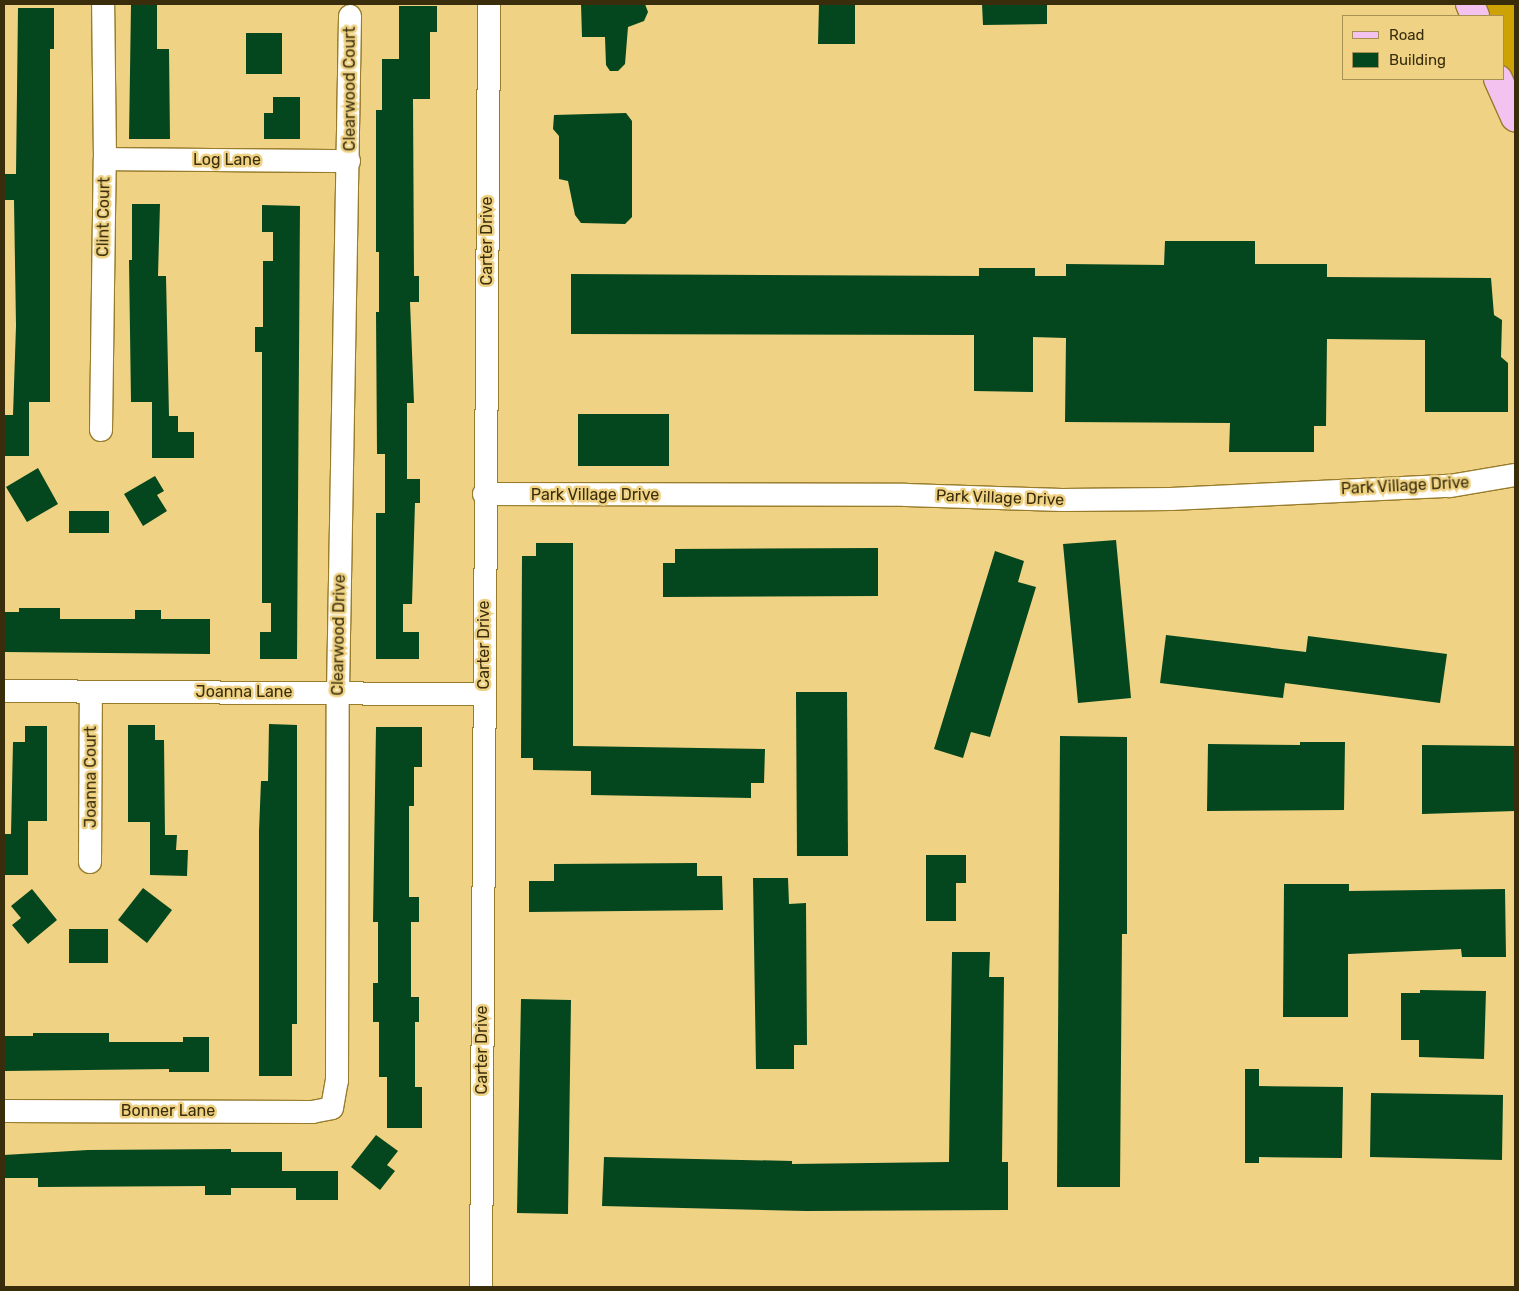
<!DOCTYPE html>
<style>
body{margin:0}
#map{position:relative;width:1519px;height:1291px;overflow:hidden;background:#efd283;font-family:Rubik,sans-serif}
div>[style]{position:absolute}
.green>*{inset:0;background:#cca205}
.building>*{inset:0;background:#04461d}
.roads{filter:drop-shadow(1px 0 #987c2b) drop-shadow(-1px 0 #987c2b) drop-shadow(0 1px #987c2b) drop-shadow(0 -1px #987c2b)}
.minor>*{height:22px;margin:-11px;padding:0 11px;transform-origin:11px;border-radius:11px;background:#fff}
.major>*{height:28px;margin:-14px;padding:0 14px;transform-origin:14px;border-radius:14px;background:#f4c2ef}
span{translate:-50% -50%;white-space:nowrap;text-align:center;line-height:1.15;-webkit-text-stroke:5px #efd283;paint-order:stroke}
.street-label{font-size:16px;color:#392d0b}
.frame{position:absolute;inset:0;border:5px solid #392d0b;pointer-events:none}
.legend{position:absolute;left:1342px;top:15px;width:162px;height:65px;box-sizing:border-box;background:#efd283;border:1px solid #a69053;margin:0;padding:6px 9px;list-style:none;font-size:15px;color:#392d0b}
.legend li{display:flex;align-items:center;gap:10px;height:25px}
.legend b{width:25px;border:1px solid #a69053}
</style>
<div id="map">
<div class="green">
<i style="clip-path:polygon(1483px 4px,1515px 4px,1515px 94px,1503px 64px,1503px 16px,1487px 16px)"></i>
</div>
<div class="building">
<i style="clip-path:polygon(131px 4px,157px 4px,157px 49px,169px 49px,170px 139px,129px 139px)"></i>
<i style="clip-path:polygon(581px 4px,645px 4px,648px 12px,644px 21px,628px 27px,625px 64px,618px 71px,610px 71px,606px 65px,605px 37px,582px 37px)"></i>
<i style="clip-path:polygon(819px 4px,855px 4px,855px 44px,818px 44px)"></i>
<i style="clip-path:polygon(982px 4px,1047px 4px,1047px 24px,983px 25px)"></i>
<i style="clip-path:polygon(399px 6px,437px 6px,437px 32px,430px 32px,430px 99px,413px 99px,414px 276px,419px 276px,419px 302px,410px 302px,414px 403px,407px 403px,407px 479px,420px 479px,420px 503px,415px 503px,412px 604px,403px 604px,403px 632px,419px 632px,419px 659px,376px 659px,376px 513px,385px 513px,385px 454px,377px 454px,376px 312px,379px 312px,379px 252px,376px 252px,376px 110px,382px 110px,382px 59px,399px 59px)"></i>
<i style="clip-path:polygon(18px 8px,54px 8px,54px 49px,50px 49px,50px 402px,29px 402px,29px 456px,4px 456px,4px 415px,13px 415px,16px 326px,14px 200px,4px 200px,4px 174px,16px 174px)"></i>
<i style="clip-path:polygon(246px 33px,282px 33px,282px 74px,246px 74px)"></i>
<i style="clip-path:polygon(273px 97px,300px 97px,300px 139px,264px 139px,264px 113px,273px 113px)"></i>
<i style="clip-path:polygon(626px 113px,632px 121px,632px 217px,625px 224px,581px 223px,575px 215px,568px 181px,559px 179px,559px 136px,553px 129px,554px 115px)"></i>
<i style="clip-path:polygon(132px 204px,160px 204px,158px 276px,166px 276px,169px 416px,178px 416px,178px 432px,194px 432px,194px 458px,152px 458px,152px 402px,131px 402px,129px 260px,132px 260px)"></i>
<i style="clip-path:polygon(262px 205px,300px 206px,297px 659px,260px 659px,260px 632px,271px 632px,271px 603px,262px 603px,262px 352px,255px 352px,255px 327px,263px 327px,263px 261px,273px 261px,273px 232px,262px 232px)"></i>
<i style="clip-path:polygon(1165px 241px,1255px 241px,1255px 264px,1327px 264px,1327px 277px,1491px 278px,1494px 315px,1502px 320px,1501px 357px,1508px 363px,1508px 412px,1425px 412px,1425px 340px,1327px 339px,1326px 426px,1314px 426px,1314px 452px,1229px 452px,1230px 423px,1065px 422px,1066px 338px,1033px 337px,1033px 392px,974px 391px,974px 335px,571px 334px,571px 274px,979px 276px,979px 268px,1035px 268px,1035px 276px,1066px 276px,1066px 264px,1164px 265px)"></i>
<i style="clip-path:polygon(578px 414px,669px 414px,669px 466px,578px 466px)"></i>
<i style="clip-path:polygon(38px 468px,58px 504px,27px 522px,6px 487px)"></i>
<i style="clip-path:polygon(155px 476px,164px 491px,157px 495px,167px 511px,143px 526px,124px 494px)"></i>
<i style="clip-path:polygon(69px 511px,109px 511px,109px 533px,69px 533px)"></i>
<i style="clip-path:polygon(1116px 540px,1131px 698px,1078px 703px,1063px 544px)"></i>
<i style="clip-path:polygon(536px 543px,573px 543px,573px 746px,765px 749px,764px 783px,751px 783px,751px 798px,591px 795px,591px 771px,533px 770px,533px 758px,521px 758px,522px 556px,536px 556px)"></i>
<i style="clip-path:polygon(878px 548px,878px 596px,663px 597px,663px 563px,675px 563px,675px 549px)"></i>
<i style="clip-path:polygon(995px 551px,1024px 561px,1018px 582px,1036px 587px,990px 737px,971px 732px,963px 758px,934px 749px)"></i>
<i style="clip-path:polygon(19px 608px,60px 608px,60px 619px,135px 619px,135px 610px,161px 610px,161px 619px,210px 619px,210px 654px,4px 652px,4px 612px,19px 612px)"></i>
<i style="clip-path:polygon(1166px 635px,1306px 652px,1308px 636px,1447px 654px,1440px 703px,1285px 683px,1283px 698px,1160px 683px)"></i>
<i style="clip-path:polygon(796px 692px,847px 692px,848px 856px,797px 856px)"></i>
<i style="clip-path:polygon(269px 724px,297px 725px,297px 1024px,292px 1024px,292px 1076px,259px 1076px,259px 831px,261px 781px,268px 781px)"></i>
<i style="clip-path:polygon(128px 725px,155px 725px,155px 740px,164px 740px,165px 835px,177px 835px,176px 850px,188px 850px,187px 876px,150px 875px,150px 822px,128px 822px)"></i>
<i style="clip-path:polygon(25px 726px,47px 726px,47px 821px,28px 821px,28px 875px,4px 875px,4px 834px,11px 834px,13px 742px,25px 742px)"></i>
<i style="clip-path:polygon(376px 727px,422px 727px,422px 767px,414px 767px,414px 806px,409px 806px,409px 897px,419px 897px,419px 922px,411px 922px,411px 997px,419px 997px,419px 1022px,415px 1022px,415px 1087px,422px 1087px,422px 1128px,387px 1128px,387px 1077px,379px 1077px,379px 1022px,373px 1022px,373px 983px,378px 983px,378px 922px,373px 922px)"></i>
<i style="clip-path:polygon(1060px 736px,1127px 737px,1127px 934px,1122px 934px,1120px 1187px,1057px 1187px)"></i>
<i style="clip-path:polygon(1300px 742px,1345px 742px,1344px 810px,1207px 811px,1208px 744px,1300px 745px)"></i>
<i style="clip-path:polygon(1422px 745px,1515px 746px,1515px 811px,1422px 814px)"></i>
<i style="clip-path:polygon(926px 855px,966px 855px,966px 883px,956px 883px,956px 921px,926px 921px)"></i>
<i style="clip-path:polygon(697px 863px,697px 876px,722px 876px,723px 910px,529px 912px,529px 881px,554px 881px,554px 864px)"></i>
<i style="clip-path:polygon(753px 878px,788px 878px,789px 904px,806px 903px,807px 1045px,794px 1045px,794px 1069px,756px 1069px)"></i>
<i style="clip-path:polygon(1284px 884px,1349px 884px,1349px 891px,1505px 889px,1506px 957px,1462px 957px,1461px 949px,1348px 954px,1348px 1017px,1283px 1017px)"></i>
<i style="clip-path:polygon(143px 888px,172px 910px,147px 943px,118px 920px)"></i>
<i style="clip-path:polygon(32px 889px,57px 920px,28px 944px,12px 925px,21px 918px,11px 906px)"></i>
<i style="clip-path:polygon(69px 929px,108px 929px,108px 963px,69px 963px)"></i>
<i style="clip-path:polygon(952px 952px,990px 952px,989px 977px,1004px 977px,1002px 1162px,1008px 1162px,1008px 1210px,806px 1211px,602px 1206px,604px 1157px,792px 1161px,792px 1164px,949px 1162px)"></i>
<i style="clip-path:polygon(1420px 990px,1486px 991px,1484px 1059px,1419px 1057px,1419px 1040px,1401px 1040px,1401px 993px,1420px 993px)"></i>
<i style="clip-path:polygon(521px 999px,571px 1000px,568px 1214px,517px 1213px)"></i>
<i style="clip-path:polygon(33px 1033px,109px 1033px,109px 1042px,183px 1042px,183px 1037px,209px 1037px,209px 1072px,169px 1072px,169px 1069px,4px 1071px,4px 1036px,33px 1036px)"></i>
<i style="clip-path:polygon(1245px 1069px,1259px 1069px,1259px 1086px,1343px 1087px,1342px 1158px,1259px 1157px,1259px 1163px,1245px 1163px)"></i>
<i style="clip-path:polygon(1371px 1093px,1503px 1095px,1502px 1160px,1370px 1157px)"></i>
<i style="clip-path:polygon(376px 1135px,398px 1151px,387px 1165px,395px 1171px,380px 1190px,351px 1167px)"></i>
<i style="clip-path:polygon(231px 1149px,231px 1152px,282px 1152px,282px 1171px,338px 1171px,338px 1200px,296px 1200px,296px 1188px,231px 1188px,231px 1195px,205px 1195px,205px 1186px,38px 1187px,38px 1178px,4px 1178px,4px 1155px,88px 1150px)"></i>
</div>
<div class="roads">
<div class="minor">
<i style="left:105px;top:159px;width:244px;rotate:0.5deg"></i>
<i style="left:101px;top:430px;width:271px;rotate:-89.2deg"></i>
<i style="left:105px;top:159px;width:155px;rotate:-90.7deg"></i>
<i style="left:484px;top:494px;width:422px;rotate:0.1deg"></i>
<i style="left:906px;top:495px;width:156px;rotate:1.8deg"></i>
<i style="left:1062px;top:500px;width:109px;rotate:-0.5deg"></i>
<i style="left:1171px;top:499px;width:279px;rotate:-2.7deg"></i>
<i style="left:1450px;top:486px;width:66px;rotate:-9.6deg"></i>
<i style="left:4px;top:691px;width:480px;rotate:0.4deg"></i>
<i style="left:90px;top:862px;width:170px;rotate:-89.7deg"></i>
<i style="left:4px;top:1111px;width:308px;rotate:0.2deg"></i>
<i style="left:312px;top:1112px;width:20px;rotate:-11deg"></i>
<i style="left:332px;top:1108px;width:27px;rotate:-80deg"></i>
<i style="left:337px;top:1081px;width:389px;rotate:-89.9deg"></i>
<i style="left:338px;top:692px;width:676px;rotate:-88.98deg"></i>
<i style="left:481px;top:1287px;width:1283px;rotate:-89.64deg"></i>
</div>
<div class="major">
<i style="left:1470px;top:4px;width:13px;rotate:67deg"></i>
<i style="left:1498px;top:79px;width:42px;rotate:65.9deg"></i>
</div>
</div>
<div class="street-label">
<span style="left:350px;top:89px;rotate:-90deg">Clearwood Court</span>
<span style="left:227px;top:160px">Log Lane</span>
<span style="left:104px;top:217px;rotate:-89deg">Clint Court</span>
<span style="left:487px;top:241px;rotate:-90deg">Carter Drive</span>
<span style="left:1405px;top:486px;rotate:-3deg">Park Village Drive</span>
<span style="left:595px;top:495px">Park Village Drive</span>
<span style="left:1000px;top:498px;rotate:2deg">Park Village Drive</span>
<span style="left:339px;top:635px;rotate:-89deg">Clearwood Drive</span>
<span style="left:484px;top:645px;rotate:-90deg">Carter Drive</span>
<span style="left:244px;top:692px">Joanna Lane</span>
<span style="left:91px;top:777px;rotate:-90deg">Joanna Court</span>
<span style="left:482px;top:1050px;rotate:-90deg">Carter Drive</span>
<span style="left:168px;top:1111px">Bonner Lane</span>
</div>
<div class="frame"></div>
<ul class="legend">
<li><b style="height:6px;background:#f4c2ef"></b>Road</li>
<li><b style="height:14px;background:#04461d"></b>Building</li>
</ul>
</div>
